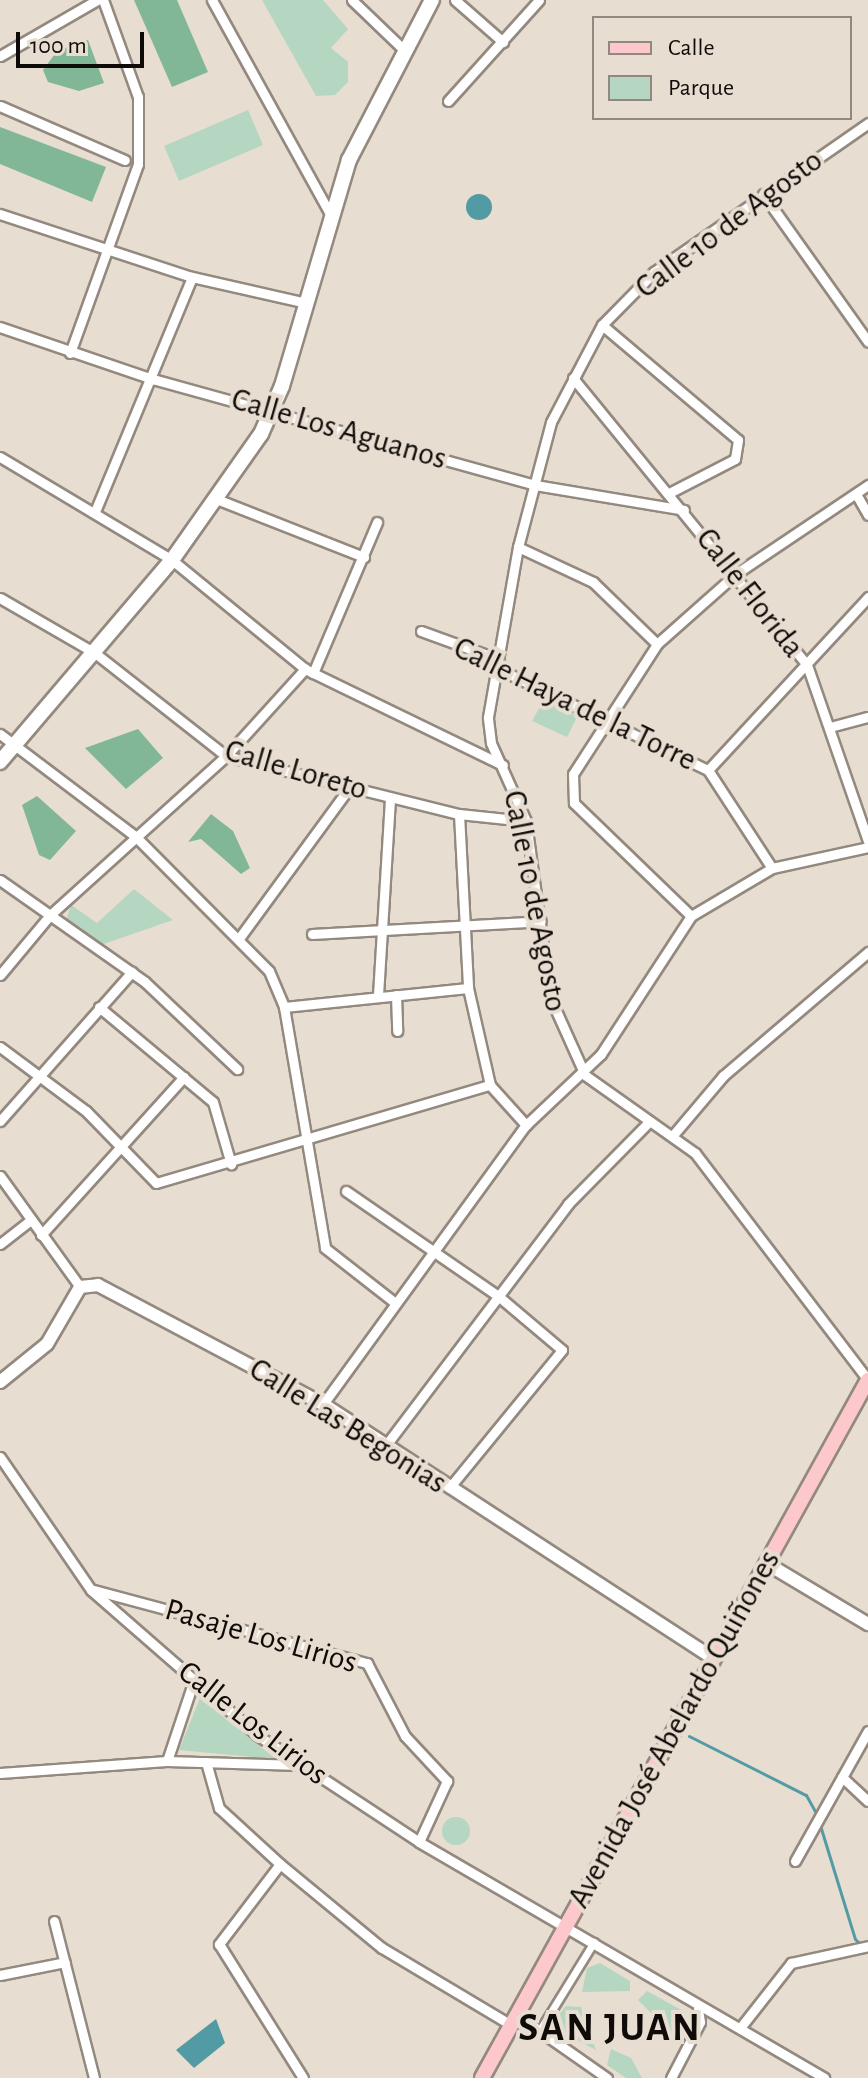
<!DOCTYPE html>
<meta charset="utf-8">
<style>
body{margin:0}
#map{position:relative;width:868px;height:2078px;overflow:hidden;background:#e8ddd1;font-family:"Alegreya Sans",sans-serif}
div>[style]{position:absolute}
.green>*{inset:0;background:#b5d6c1}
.round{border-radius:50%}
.forest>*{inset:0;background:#81b797}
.water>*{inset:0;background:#539ba4}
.stream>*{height:3px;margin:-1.5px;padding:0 1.5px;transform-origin:1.5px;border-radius:1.5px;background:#539ba4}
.roads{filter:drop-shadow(2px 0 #93897f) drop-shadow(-2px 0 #93897f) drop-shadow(0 2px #93897f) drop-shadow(0 -2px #93897f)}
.pedestrian>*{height:7px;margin:-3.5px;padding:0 3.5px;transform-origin:3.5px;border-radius:3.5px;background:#fff}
.minor>*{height:9px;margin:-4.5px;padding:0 4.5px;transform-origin:4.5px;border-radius:4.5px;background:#fff}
.tertiary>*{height:12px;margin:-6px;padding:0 6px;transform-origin:6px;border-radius:6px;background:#fff}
.secondary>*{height:14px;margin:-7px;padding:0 7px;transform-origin:7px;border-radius:7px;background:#fff}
.primary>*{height:14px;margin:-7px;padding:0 7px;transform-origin:7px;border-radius:7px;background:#fdc8cb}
span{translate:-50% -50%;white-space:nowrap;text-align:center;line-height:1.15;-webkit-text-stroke:8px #e8ddd1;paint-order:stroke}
.street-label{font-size:32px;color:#0f0b08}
.district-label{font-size:40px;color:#0f0b08;font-weight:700;letter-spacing:2px}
.legend{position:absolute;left:592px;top:16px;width:260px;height:104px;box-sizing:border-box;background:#e8ddd1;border:2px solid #918981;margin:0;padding:10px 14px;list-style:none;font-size:24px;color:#0f0b08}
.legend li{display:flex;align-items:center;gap:16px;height:40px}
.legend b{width:40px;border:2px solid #918981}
.scale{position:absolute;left:16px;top:32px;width:128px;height:36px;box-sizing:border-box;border:4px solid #0f0b08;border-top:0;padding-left:10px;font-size:24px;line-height:28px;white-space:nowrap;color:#0f0b08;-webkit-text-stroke:6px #e8ddd1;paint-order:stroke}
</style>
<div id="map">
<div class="green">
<i style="clip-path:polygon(262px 0,323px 0,348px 29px,331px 48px,348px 62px,348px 82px,335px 95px,316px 96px)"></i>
<i style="clip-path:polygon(248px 110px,263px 145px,179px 181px,164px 146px)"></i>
<i style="clip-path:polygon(545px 698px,579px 713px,567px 737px,532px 721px)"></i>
<i style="clip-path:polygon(134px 889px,173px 920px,95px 947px,66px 921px,71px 905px,97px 923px)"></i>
<i style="clip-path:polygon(200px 1698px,263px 1749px,276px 1759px,179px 1750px)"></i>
<i class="round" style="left:442px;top:1817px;width:28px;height:28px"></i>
<i style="clip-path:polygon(600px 1963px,630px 1981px,630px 1991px,582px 1992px,587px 1968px)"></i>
<i style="clip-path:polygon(647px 1991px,685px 2012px,685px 2017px,655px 2017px,638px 2000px)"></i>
<i style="clip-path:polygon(566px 2006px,581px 2007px,596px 2050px,560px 2031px,558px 2016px)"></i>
<i class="round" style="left:656px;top:2016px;width:28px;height:28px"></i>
<i style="clip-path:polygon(611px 2049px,631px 2058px,642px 2078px,626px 2078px,607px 2065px)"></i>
</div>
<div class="forest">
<i style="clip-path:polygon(134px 0,177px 0,208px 72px,172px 87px)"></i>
<i style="clip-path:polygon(88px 40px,104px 83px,79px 91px,48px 82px,43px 70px,57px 51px)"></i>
<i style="clip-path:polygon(0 127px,106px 167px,92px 202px,0 164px)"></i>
<i style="clip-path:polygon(138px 729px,163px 758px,126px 789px,85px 748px)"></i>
<i style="clip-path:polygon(37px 796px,76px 831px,50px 860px,39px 855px,22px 805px)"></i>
<i style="clip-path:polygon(211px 814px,233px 831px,250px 868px,241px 874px,201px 839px,188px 842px)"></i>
</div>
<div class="water">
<i class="round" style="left:466px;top:194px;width:26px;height:26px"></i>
<i style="clip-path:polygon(216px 2019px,225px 2043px,194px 2068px,176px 2050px)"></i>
</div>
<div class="stream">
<i style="left:689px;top:1736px;width:131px;rotate:26.8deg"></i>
<i style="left:806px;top:1795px;width:23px;rotate:61deg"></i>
<i style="left:819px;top:1822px;width:122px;rotate:72.9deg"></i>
<i style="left:855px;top:1939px;width:18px;rotate:43deg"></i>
</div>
<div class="roads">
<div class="pedestrian">
<i style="left:541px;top:2028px;width:101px;rotate:-58.4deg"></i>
</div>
<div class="minor">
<i style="left:212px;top:0;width:248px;rotate:61.1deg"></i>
<i style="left:352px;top:0;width:74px;rotate:43.9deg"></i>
<i style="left:455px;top:0;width:64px;rotate:41.2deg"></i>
<i style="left:0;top:56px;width:112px;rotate:-30deg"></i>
<i style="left:448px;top:101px;width:136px;rotate:-48deg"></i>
<i style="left:0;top:106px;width:136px;rotate:23.4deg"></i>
<i style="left:763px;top:194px;width:181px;rotate:54.6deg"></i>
<i style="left:0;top:214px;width:202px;rotate:18.2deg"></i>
<i style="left:192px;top:277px;width:117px;rotate:12.8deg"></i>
<i style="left:602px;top:325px;width:178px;rotate:40.2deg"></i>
<i style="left:738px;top:440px;width:19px;rotate:99deg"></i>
<i style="left:735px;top:459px;width:72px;rotate:152.7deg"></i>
<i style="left:0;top:327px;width:162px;rotate:18.8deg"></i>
<i style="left:153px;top:379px;width:396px;rotate:15.5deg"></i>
<i style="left:535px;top:485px;width:151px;rotate:9.5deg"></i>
<i style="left:70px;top:353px;width:201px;rotate:-70.2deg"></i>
<i style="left:138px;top:164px;width:67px;rotate:-90deg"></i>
<i style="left:138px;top:97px;width:103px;rotate:-109.8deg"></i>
<i style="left:573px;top:378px;width:370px;rotate:50.8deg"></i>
<i style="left:807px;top:665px;width:186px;rotate:70.9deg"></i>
<i style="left:0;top:457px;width:200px;rotate:30.9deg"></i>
<i style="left:172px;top:560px;width:172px;rotate:39.3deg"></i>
<i style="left:305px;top:669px;width:220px;rotate:25.9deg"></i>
<i style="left:856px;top:494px;width:24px;rotate:60deg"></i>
<i style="left:219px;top:500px;width:156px;rotate:21.5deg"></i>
<i style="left:96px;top:509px;width:251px;rotate:-67.5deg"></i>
<i style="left:518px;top:547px;width:83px;rotate:25deg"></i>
<i style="left:593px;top:582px;width:89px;rotate:44.1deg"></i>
<i style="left:0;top:598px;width:110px;rotate:30.1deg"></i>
<i style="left:95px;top:653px;width:167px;rotate:38.2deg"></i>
<i style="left:226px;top:756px;width:240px;rotate:14deg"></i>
<i style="left:459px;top:814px;width:67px;rotate:6deg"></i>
<i style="left:421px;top:631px;width:79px;rotate:20deg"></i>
<i style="left:495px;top:658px;width:19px;rotate:51deg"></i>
<i style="left:507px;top:673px;width:223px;rotate:25.8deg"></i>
<i style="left:708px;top:770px;width:117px;rotate:56.9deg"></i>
<i style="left:313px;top:673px;width:164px;rotate:-67deg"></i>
<i style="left:830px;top:727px;width:39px;rotate:-15deg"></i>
<i style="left:0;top:734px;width:169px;rotate:37.1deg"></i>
<i style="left:135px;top:836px;width:190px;rotate:45.2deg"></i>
<i style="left:269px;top:971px;width:39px;rotate:67deg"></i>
<i style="left:284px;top:1007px;width:244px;rotate:80.3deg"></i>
<i style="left:325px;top:1248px;width:88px;rotate:38deg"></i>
<i style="left:708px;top:770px;width:236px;rotate:-47.2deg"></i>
<i style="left:459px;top:814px;width:174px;rotate:87deg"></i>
<i style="left:468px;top:988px;width:99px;rotate:77.2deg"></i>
<i style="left:490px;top:1085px;width:54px;rotate:48deg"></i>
<i style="left:0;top:880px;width:177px;rotate:35.1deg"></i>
<i style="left:145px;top:982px;width:127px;rotate:43.4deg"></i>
<i style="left:691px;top:916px;width:163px;rotate:-136deg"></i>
<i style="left:574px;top:803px;width:29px;rotate:-92deg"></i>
<i style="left:573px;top:774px;width:155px;rotate:-57.1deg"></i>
<i style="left:657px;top:644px;width:107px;rotate:-41.6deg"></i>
<i style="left:737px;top:573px;width:158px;rotate:-33.9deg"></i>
<i style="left:312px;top:934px;width:229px;rotate:-3.2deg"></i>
<i style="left:240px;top:937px;width:185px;rotate:-53.8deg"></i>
<i style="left:0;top:975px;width:78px;rotate:-50.2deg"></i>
<i style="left:50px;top:915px;width:237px;rotate:-42.1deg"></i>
<i style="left:226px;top:756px;width:118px;rotate:-47.8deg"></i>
<i style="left:378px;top:995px;width:198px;rotate:-86.5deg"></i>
<i style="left:396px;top:995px;width:36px;rotate:88deg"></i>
<i style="left:99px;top:1007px;width:148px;rotate:39.8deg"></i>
<i style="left:213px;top:1102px;width:65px;rotate:73.8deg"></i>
<i style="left:284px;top:1007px;width:185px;rotate:-5.9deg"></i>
<i style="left:0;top:1047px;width:107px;rotate:36.7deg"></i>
<i style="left:86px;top:1111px;width:100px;rotate:45.8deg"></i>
<i style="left:156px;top:1183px;width:348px;rotate:-16.4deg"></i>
<i style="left:0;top:1121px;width:199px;rotate:-48.5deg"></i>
<i style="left:674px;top:1134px;width:76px;rotate:-49.8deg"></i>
<i style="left:723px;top:1076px;width:191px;rotate:-40.5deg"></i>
<i style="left:0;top:1176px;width:137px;rotate:54.2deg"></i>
<i style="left:346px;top:1191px;width:183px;rotate:34.6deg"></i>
<i style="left:497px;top:1295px;width:85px;rotate:40.2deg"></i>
<i style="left:562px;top:1350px;width:178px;rotate:129.3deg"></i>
<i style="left:41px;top:1235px;width:213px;rotate:-47.9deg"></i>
<i style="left:0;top:1244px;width:39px;rotate:-38deg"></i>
<i style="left:868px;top:1380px;width:285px;rotate:-127.3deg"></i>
<i style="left:695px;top:1153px;width:135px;rotate:-144.7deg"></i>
<i style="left:585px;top:1075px;width:85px;rotate:-114.2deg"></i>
<i style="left:550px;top:997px;width:178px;rotate:-97.8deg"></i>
<i style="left:526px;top:821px;width:85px;rotate:-114.2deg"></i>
<i style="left:491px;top:743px;width:26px;rotate:-97deg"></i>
<i style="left:488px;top:717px;width:173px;rotate:-80deg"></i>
<i style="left:518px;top:547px;width:129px;rotate:-75.2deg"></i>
<i style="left:551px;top:422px;width:110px;rotate:-62.3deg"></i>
<i style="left:602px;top:325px;width:74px;rotate:-45.5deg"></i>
<i style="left:654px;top:272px;width:261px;rotate:-34.8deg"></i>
<i style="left:323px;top:1404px;width:345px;rotate:-54deg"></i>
<i style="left:526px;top:1125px;width:103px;rotate:-43.4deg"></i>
<i style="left:601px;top:1054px;width:165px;rotate:-56.9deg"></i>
<i style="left:691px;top:916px;width:94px;rotate:-30.7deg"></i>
<i style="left:772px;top:868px;width:98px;rotate:-12.3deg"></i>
<i style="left:386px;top:1445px;width:302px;rotate:-52.9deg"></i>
<i style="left:568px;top:1204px;width:115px;rotate:-45.4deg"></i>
<i style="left:0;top:1457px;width:161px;rotate:55.6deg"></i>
<i style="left:91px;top:1590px;width:220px;rotate:41.1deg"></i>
<i style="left:257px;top:1735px;width:194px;rotate:33.4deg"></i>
<i style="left:419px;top:1842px;width:469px;rotate:30.2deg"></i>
<i style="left:94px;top:1590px;width:283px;rotate:15deg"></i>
<i style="left:367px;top:1663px;width:82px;rotate:62.5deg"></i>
<i style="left:405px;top:1736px;width:62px;rotate:47deg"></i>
<i style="left:447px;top:1781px;width:67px;rotate:114.7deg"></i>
<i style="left:167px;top:1761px;width:85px;rotate:-71.6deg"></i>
<i style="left:206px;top:1762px;width:48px;rotate:74.2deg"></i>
<i style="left:219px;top:1808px;width:83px;rotate:42.6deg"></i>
<i style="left:280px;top:1864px;width:132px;rotate:39.5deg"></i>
<i style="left:382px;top:1948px;width:150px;rotate:30.8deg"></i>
<i style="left:0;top:1773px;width:167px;rotate:-4.1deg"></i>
<i style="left:167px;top:1761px;width:133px;rotate:1.7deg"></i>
<i style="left:842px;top:1777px;width:35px;rotate:43deg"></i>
<i style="left:795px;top:1861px;width:149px;rotate:-60.7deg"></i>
<i style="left:280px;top:1864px;width:101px;rotate:127.3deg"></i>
<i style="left:219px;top:1944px;width:158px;rotate:57.9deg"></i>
<i style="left:54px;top:1921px;width:162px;rotate:75.7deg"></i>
<i style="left:0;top:1975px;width:66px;rotate:-11.3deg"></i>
<i style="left:517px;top:2015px;width:110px;rotate:35deg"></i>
<i style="left:740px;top:2028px;width:83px;rotate:-51.9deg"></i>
<i style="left:791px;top:1963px;width:79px;rotate:-12.4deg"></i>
<i style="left:671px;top:2078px;width:63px;rotate:-62.6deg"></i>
<i style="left:700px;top:2022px;width:13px;rotate:-99deg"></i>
</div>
<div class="tertiary">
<i style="left:0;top:1382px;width:60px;rotate:-39deg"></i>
<i style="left:47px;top:1344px;width:66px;rotate:-59.9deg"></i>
<i style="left:80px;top:1287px;width:18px;rotate:-6deg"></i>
<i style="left:98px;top:1285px;width:255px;rotate:27.9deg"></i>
<i style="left:323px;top:1404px;width:467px;rotate:33.1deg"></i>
<i style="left:766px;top:1563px;width:119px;rotate:30.9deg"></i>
</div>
<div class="secondary">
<i style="left:0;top:762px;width:265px;rotate:-49.6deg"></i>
<i style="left:172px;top:560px;width:154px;rotate:-54.8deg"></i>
<i style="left:261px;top:434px;width:52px;rotate:-66.4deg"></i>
<i style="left:282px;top:386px;width:236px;rotate:-73.5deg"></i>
<i style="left:349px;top:160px;width:180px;rotate:-62.6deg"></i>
</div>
<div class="primary">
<i style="left:482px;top:2078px;width:798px;rotate:-61.06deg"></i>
</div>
</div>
<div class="street-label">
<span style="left:729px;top:224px;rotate:-37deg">Calle 10 de Agosto</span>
<span style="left:339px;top:429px;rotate:16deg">Calle Los Aguanos</span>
<span style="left:750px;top:593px;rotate:52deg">Calle Florida</span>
<span style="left:575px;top:704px;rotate:26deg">Calle Haya de la Torre</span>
<span style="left:296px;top:770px;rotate:16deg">Calle Loreto</span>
<span style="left:535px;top:901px;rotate:79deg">Calle 10 de Agosto</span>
<span style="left:348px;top:1426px;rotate:32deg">Calle Las Begonias</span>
<span style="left:261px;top:1636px;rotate:16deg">Pasaje Los Lirios</span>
<span style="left:253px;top:1723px;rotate:38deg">Calle Los Lirios</span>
<span style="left:674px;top:1729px;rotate:-61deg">Avenida José Abelardo Quiñones</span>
</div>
<div class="district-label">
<span style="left:610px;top:2028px">SAN JUAN</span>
</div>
<ul class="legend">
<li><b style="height:10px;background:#fdc8cb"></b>Calle</li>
<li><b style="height:22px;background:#b5d6c1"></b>Parque</li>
</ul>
<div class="scale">100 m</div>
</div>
